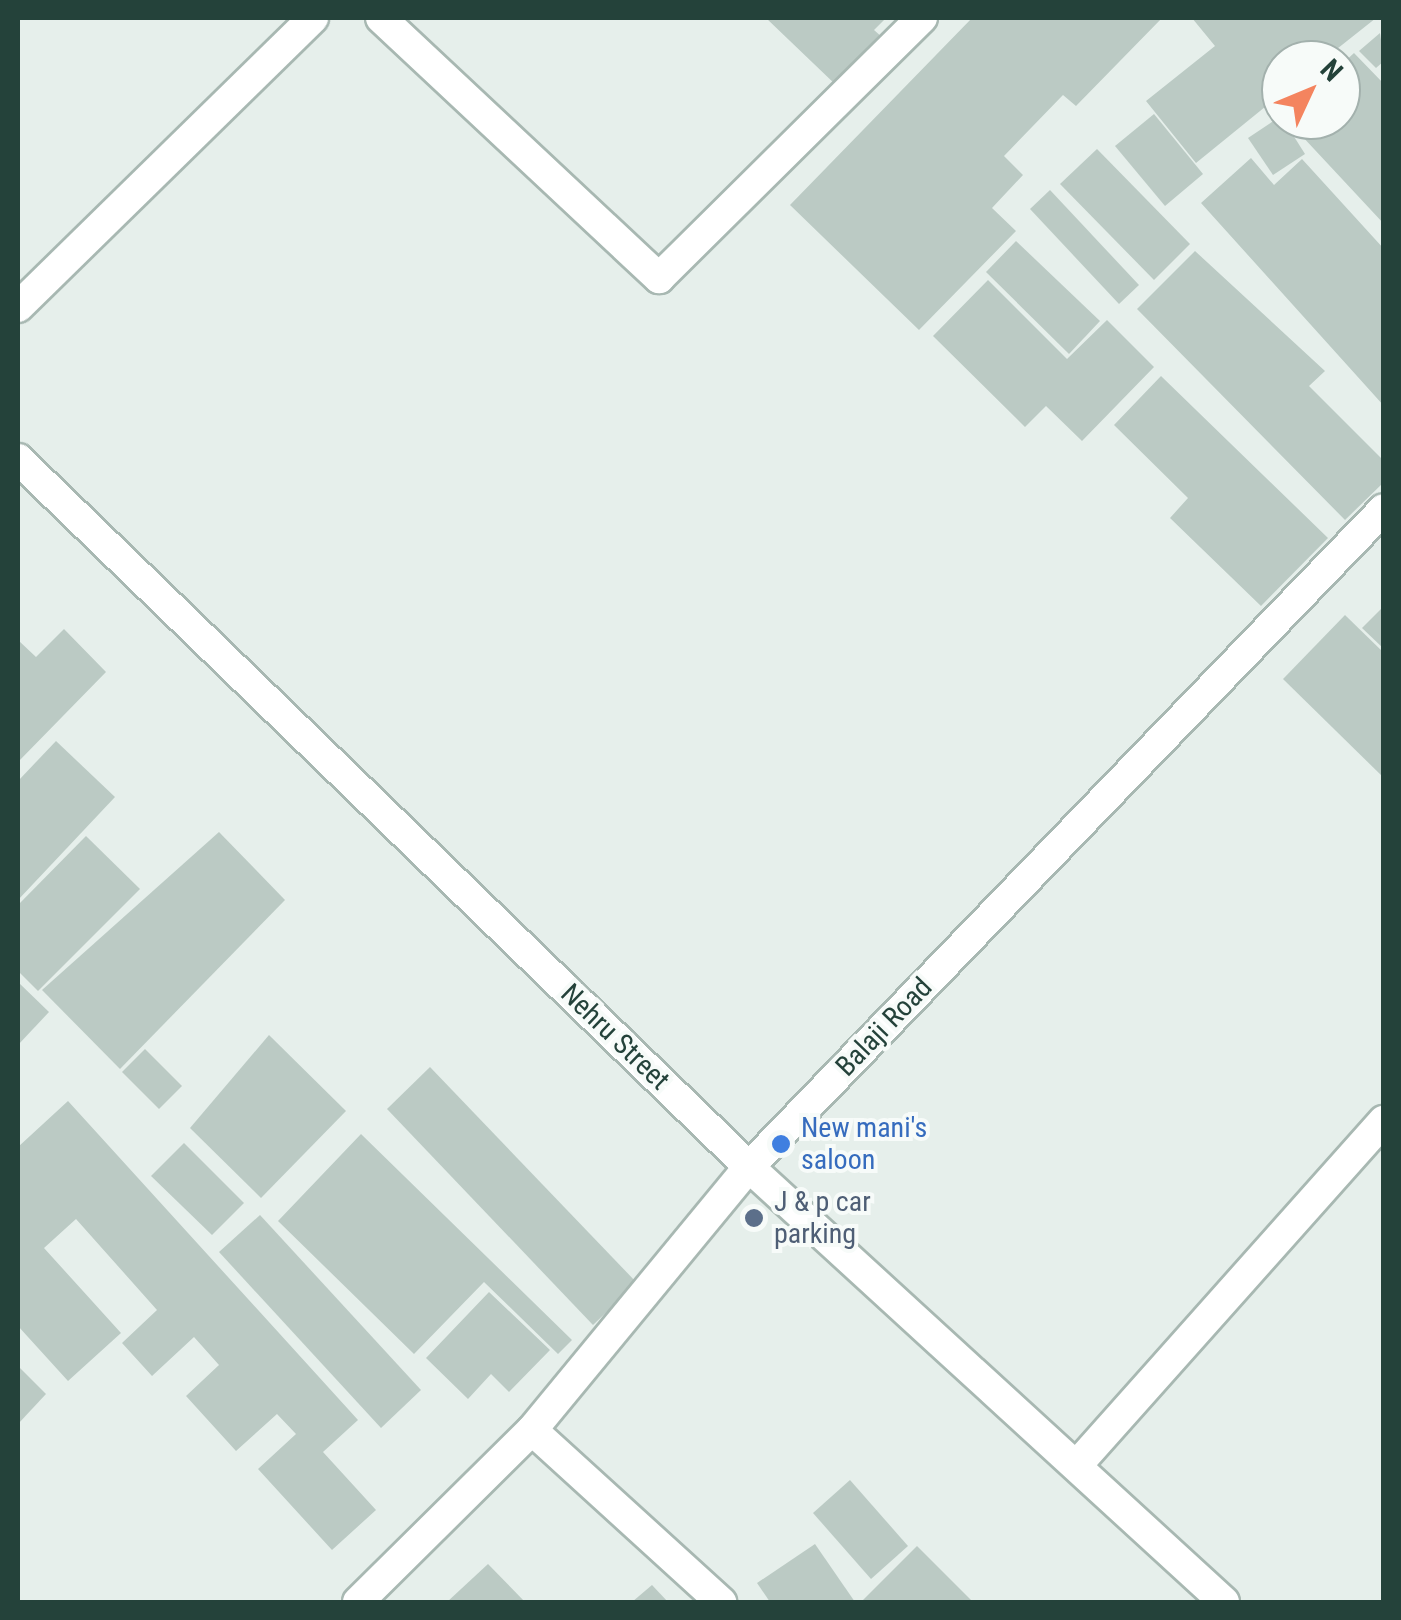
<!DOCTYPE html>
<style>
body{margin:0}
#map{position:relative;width:1401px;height:1620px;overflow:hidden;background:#e6efeb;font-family:"Roboto Condensed",sans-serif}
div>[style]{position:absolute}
.building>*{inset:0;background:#bbcac4}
.roads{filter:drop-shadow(2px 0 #a8b8b2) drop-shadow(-2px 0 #a8b8b2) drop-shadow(0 2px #a8b8b2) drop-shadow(0 -2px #a8b8b2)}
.minor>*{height:30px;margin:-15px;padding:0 15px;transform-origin:15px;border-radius:15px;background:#fff}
.dots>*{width:28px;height:28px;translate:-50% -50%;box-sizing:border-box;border:5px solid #f7fbf9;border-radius:50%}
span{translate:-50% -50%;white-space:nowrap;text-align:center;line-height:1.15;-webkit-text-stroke:8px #f7fbf9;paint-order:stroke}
.street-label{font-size:28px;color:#24423a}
.shop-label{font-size:28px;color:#366cbe}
.left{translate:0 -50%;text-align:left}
.service-label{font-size:28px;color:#4e5e75}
.frame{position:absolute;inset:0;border:20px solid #24423a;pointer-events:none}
.north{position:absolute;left:1261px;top:40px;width:100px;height:100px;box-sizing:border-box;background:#f7fbf9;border:2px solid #a3b1ad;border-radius:50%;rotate:46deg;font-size:28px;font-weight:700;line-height:40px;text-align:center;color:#24423a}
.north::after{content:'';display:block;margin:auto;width:35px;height:45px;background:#f4845f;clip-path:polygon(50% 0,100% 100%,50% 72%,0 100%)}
</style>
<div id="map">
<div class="building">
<i style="clip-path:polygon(766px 18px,886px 18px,874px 30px,883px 38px,837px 86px)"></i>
<i style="clip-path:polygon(972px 18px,1162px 18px,1076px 106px,1063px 95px,1004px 156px,1023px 175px,992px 208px,1016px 231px,919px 330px,790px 205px)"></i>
<i style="clip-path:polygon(1192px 18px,1376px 18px,1323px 60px,1281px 60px,1281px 94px,1196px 163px,1146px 101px,1215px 46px)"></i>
<i style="clip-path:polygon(1380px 33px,1384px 61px,1376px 68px,1359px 51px)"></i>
<i style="clip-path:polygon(1354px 53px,1384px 84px,1384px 224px,1287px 120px,1341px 120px,1341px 65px)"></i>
<i style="clip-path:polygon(1154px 114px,1203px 174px,1165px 206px,1115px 146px)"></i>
<i style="clip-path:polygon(1281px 116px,1305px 154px,1273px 175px,1248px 138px)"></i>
<i style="clip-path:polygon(1097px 149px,1190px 244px,1154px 280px,1060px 184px)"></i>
<i style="clip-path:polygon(1251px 158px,1274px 185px,1302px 159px,1384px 249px,1384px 406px,1201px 203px)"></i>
<i style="clip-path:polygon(1050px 190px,1139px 285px,1119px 304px,1030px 209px)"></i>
<i style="clip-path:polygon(1016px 241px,1100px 321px,1069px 354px,986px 272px)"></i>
<i style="clip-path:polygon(1195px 251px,1325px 371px,1309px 386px,1384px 461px,1384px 482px,1345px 520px,1137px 309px)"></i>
<i style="clip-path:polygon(988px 280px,1067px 359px,1107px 320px,1154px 367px,1082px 441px,1046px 406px,1025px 427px,933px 336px)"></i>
<i style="clip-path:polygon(1161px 376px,1328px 538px,1261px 606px,1170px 518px,1188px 498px,1114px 425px)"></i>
<i style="clip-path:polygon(1384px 606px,1384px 649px,1362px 628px)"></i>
<i style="clip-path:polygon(1345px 615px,1384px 653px,1384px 778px,1283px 679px)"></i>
<i style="clip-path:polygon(64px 629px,106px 672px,18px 762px,18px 640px,36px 657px)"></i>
<i style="clip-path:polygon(56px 741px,115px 797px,18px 900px,18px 781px)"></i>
<i style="clip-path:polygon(219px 832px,285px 900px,120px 1069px,42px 990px)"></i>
<i style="clip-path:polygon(86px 836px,140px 889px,38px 991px,18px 971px,18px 905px)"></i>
<i style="clip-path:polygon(18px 982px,49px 1012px,18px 1045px)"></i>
<i style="clip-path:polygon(269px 1035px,346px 1111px,261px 1198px,190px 1128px)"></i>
<i style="clip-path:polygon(145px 1049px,182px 1086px,159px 1109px,122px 1072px)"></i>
<i style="clip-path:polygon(430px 1067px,637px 1283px,593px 1325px,387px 1109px)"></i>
<i style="clip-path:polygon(68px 1101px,358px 1420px,323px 1452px,376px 1510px,332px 1550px,258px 1469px,296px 1434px,277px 1414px,236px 1451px,186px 1396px,219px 1365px,194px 1337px,152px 1376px,122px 1343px,157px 1310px,76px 1219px,44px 1248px,121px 1333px,68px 1381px,18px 1326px,18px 1147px)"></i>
<i style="clip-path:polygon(361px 1134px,572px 1340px,558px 1354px,484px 1282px,414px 1354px,278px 1221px)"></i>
<i style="clip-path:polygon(184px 1143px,244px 1203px,212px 1235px,151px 1176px)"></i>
<i style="clip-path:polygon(260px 1215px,421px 1390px,381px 1428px,219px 1252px)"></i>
<i style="clip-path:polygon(489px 1292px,550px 1350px,509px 1392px,491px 1374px,468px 1399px,426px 1358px)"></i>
<i style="clip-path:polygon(18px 1366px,46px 1394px,18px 1424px)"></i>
<i style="clip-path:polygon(850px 1480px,908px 1546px,871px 1579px,813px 1513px)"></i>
<i style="clip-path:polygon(815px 1544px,855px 1602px,770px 1602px,757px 1583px)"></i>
<i style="clip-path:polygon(917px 1546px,973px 1602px,861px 1602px)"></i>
<i style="clip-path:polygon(488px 1564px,525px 1602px,447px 1602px)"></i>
<i style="clip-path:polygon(652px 1585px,668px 1602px,632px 1602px)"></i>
</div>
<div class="roads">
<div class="minor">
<i style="left:381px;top:18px;width:381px;rotate:43.1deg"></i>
<i style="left:659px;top:278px;width:370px;rotate:-44.7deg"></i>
<i style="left:18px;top:307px;width:413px;rotate:-44.4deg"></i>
<i style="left:18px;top:459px;width:1018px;rotate:44.08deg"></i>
<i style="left:749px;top:1167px;width:644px;rotate:42.48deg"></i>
<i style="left:532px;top:1430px;width:256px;rotate:42.3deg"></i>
<i style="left:1077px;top:1465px;width:461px;rotate:-48.3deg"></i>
<i style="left:358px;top:1602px;width:245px;rotate:-44.7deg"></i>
<i style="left:532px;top:1430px;width:341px;rotate:-50.5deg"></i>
<i style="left:749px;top:1167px;width:914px;rotate:-46.02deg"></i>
</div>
</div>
<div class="dots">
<i style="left:781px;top:1144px;background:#3f7fe0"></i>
<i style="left:754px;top:1218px;background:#5c6f8a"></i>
</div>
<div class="street-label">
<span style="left:884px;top:1027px;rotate:-46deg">Balaji Road</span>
<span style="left:615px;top:1037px;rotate:44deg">Nehru Street</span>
</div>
<div class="shop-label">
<span class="left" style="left:801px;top:1144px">New mani's<br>saloon</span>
</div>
<div class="service-label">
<span class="left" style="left:774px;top:1218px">J &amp; p car<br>parking</span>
</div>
<div class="frame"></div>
<div class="north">N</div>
</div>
